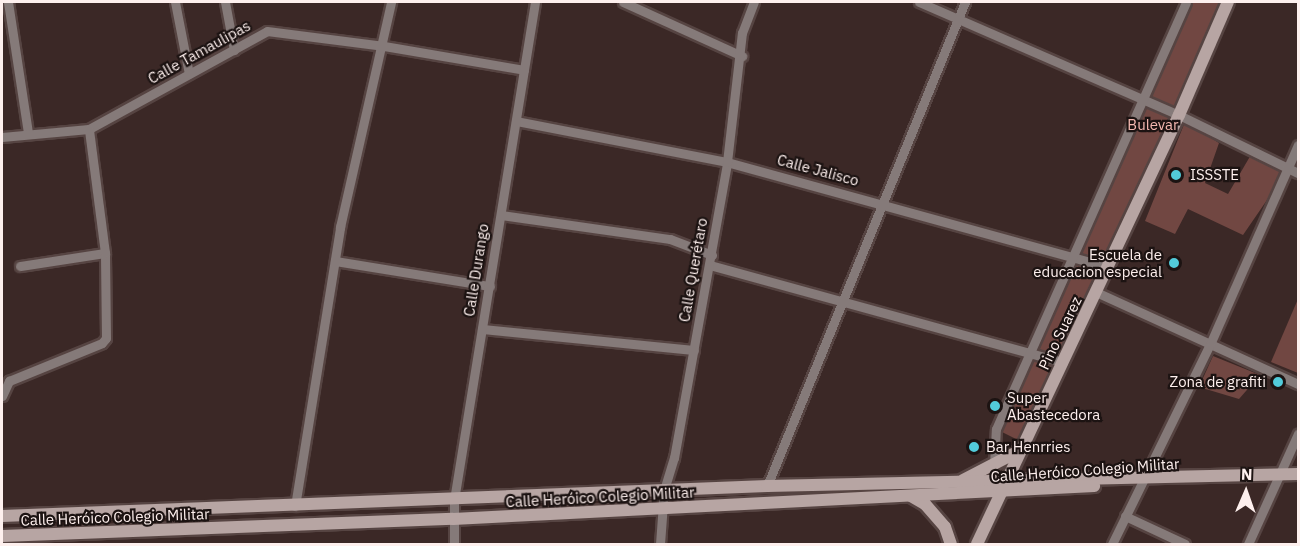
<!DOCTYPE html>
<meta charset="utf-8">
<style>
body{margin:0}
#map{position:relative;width:1300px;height:546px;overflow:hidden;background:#3b2826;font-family:"IBM Plex Sans",sans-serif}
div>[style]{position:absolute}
.green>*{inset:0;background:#714742}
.roads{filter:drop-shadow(2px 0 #564442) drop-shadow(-2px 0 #564442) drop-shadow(0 2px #564442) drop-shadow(0 -2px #564442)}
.street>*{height:9px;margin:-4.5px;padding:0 4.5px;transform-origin:4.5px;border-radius:4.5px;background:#857a79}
.secondary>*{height:12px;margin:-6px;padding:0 6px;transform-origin:6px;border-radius:6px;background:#b7a5a3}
.dots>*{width:16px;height:16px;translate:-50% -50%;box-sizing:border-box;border:3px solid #1c1312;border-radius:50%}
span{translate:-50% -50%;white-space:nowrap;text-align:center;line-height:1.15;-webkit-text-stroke:4.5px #1c1312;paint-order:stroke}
.street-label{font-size:15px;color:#fef0ee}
.park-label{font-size:15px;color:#f6b9b1}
.poi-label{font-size:15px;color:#fef0ee}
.left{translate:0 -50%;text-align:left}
.right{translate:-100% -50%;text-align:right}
.frame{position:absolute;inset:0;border:3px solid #fef0ee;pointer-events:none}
.north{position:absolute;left:1216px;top:462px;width:60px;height:60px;-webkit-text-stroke:4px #1c1312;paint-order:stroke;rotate:2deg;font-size:16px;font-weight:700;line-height:24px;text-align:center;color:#fef0ee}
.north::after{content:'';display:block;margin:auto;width:21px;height:27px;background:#fef0ee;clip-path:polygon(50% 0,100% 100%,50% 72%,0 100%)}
</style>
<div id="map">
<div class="green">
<i style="clip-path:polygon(1186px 2px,1228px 2px,1024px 443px,996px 429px)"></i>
<i style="clip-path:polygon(1185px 122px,1219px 143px,1205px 183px,1228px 194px,1252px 153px,1287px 171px,1243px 235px,1188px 209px,1175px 234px,1145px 221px)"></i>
<i style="clip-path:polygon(1298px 299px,1298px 373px,1271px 362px)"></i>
<i style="clip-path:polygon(1213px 356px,1260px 375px,1239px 399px,1199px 387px)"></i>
</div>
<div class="roads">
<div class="street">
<i style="left:8px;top:2px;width:133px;rotate:81.3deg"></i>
<i style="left:175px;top:2px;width:73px;rotate:79deg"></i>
<i style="left:225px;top:2px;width:49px;rotate:79.4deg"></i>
<i style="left:623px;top:2px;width:131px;rotate:24.4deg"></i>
<i style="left:919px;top:2px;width:283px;rotate:23.5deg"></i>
<i style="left:1179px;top:115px;width:132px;rotate:26deg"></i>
<i style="left:516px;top:121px;width:215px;rotate:11deg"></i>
<i style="left:727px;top:162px;width:395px;rotate:15.4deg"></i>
<i style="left:2px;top:137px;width:87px;rotate:-5.3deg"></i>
<i style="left:89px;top:129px;width:203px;rotate:-28.8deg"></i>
<i style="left:267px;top:31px;width:118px;rotate:7.3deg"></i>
<i style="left:384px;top:46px;width:142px;rotate:9.7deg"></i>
<i style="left:501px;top:215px;width:171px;rotate:8.1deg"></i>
<i style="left:670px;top:239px;width:45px;rotate:20.9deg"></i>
<i style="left:335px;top:261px;width:157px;rotate:9.2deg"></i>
<i style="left:710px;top:265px;width:366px;rotate:15.4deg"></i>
<i style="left:20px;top:266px;width:86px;rotate:-8.7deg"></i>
<i style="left:1096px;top:292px;width:222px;rotate:24.5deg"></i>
<i style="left:482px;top:329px;width:213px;rotate:5.7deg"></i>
<i style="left:2px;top:396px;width:17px;rotate:-65deg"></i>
<i style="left:9px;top:381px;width:100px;rotate:-22.2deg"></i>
<i style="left:102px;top:343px;width:6px;rotate:-51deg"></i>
<i style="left:106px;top:338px;width:85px;rotate:-90.7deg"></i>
<i style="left:105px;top:253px;width:125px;rotate:-97.4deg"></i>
<i style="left:994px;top:465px;width:36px;rotate:-87deg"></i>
<i style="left:996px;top:429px;width:467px;rotate:-66deg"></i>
<i style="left:767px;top:486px;width:523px;rotate:-67.75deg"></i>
<i style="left:295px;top:506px;width:283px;rotate:-80.8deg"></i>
<i style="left:340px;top:227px;width:231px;rotate:-77.2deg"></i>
<i style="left:1125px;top:516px;width:66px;rotate:25deg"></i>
<i style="left:454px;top:544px;width:44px;rotate:-90deg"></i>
<i style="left:454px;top:500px;width:505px;rotate:-80.76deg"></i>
<i style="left:660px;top:544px;width:54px;rotate:-85.8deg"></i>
<i style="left:664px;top:490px;width:34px;rotate:-73deg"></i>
<i style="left:674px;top:458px;width:301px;rotate:-79.8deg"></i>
<i style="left:727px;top:162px;width:130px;rotate:-83.4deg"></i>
<i style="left:742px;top:33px;width:33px;rotate:-69deg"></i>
<i style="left:1112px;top:544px;width:225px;rotate:-63.9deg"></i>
<i style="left:1211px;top:342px;width:215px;rotate:-66.2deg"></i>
<i style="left:1248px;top:544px;width:121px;rotate:-65.6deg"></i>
</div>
<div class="secondary">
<i style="left:963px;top:480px;width:65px;rotate:-27.3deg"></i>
<i style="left:911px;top:496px;width:16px;rotate:30deg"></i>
<i style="left:925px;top:504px;width:30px;rotate:49deg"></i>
<i style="left:945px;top:527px;width:18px;rotate:71deg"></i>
<i style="left:2px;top:516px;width:766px;rotate:-2.25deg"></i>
<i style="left:767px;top:486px;width:531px;rotate:-1.29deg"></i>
<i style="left:2px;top:536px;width:451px;rotate:-2.2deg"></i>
<i style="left:453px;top:519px;width:642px;rotate:-2.95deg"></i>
<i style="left:977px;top:544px;width:474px;rotate:-64.8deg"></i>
<i style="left:1179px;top:115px;width:123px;rotate:-66.6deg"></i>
</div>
</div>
<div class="dots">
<i style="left:1176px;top:175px;background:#52cbda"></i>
<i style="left:1174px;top:263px;background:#52cbda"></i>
<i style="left:1278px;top:382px;background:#52cbda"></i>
<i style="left:995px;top:406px;background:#52cbda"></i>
<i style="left:974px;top:447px;background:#52cbda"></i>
</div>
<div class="street-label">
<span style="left:199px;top:52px;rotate:-29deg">Calle Tamaulipas</span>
<span style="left:818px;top:170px;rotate:15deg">Calle Jalisco</span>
<span style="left:476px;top:270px;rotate:-81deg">Calle Durango</span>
<span style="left:693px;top:270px;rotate:-80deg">Calle Querétaro</span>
<span style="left:1060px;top:333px;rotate:-64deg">Pino Suarez</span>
<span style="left:1085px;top:470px;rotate:-4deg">Calle Heróico Colegio Militar</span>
<span style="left:600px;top:497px;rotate:-3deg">Calle Heróico Colegio Militar</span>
<span style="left:115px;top:517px;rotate:-2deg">Calle Heróico Colegio Militar</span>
</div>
<div class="park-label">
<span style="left:1153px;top:125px">Bulevar</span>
</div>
<div class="poi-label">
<span class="left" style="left:1190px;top:175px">ISSSTE</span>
<span class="right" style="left:1162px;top:263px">Escuela de<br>educacion especial</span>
<span class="right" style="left:1266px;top:382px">Zona de grafiti</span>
<span class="left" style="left:1007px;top:406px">Super<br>Abastecedora</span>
<span class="left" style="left:986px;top:447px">Bar Henrries</span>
</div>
<div class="frame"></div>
<div class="north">N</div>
</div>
